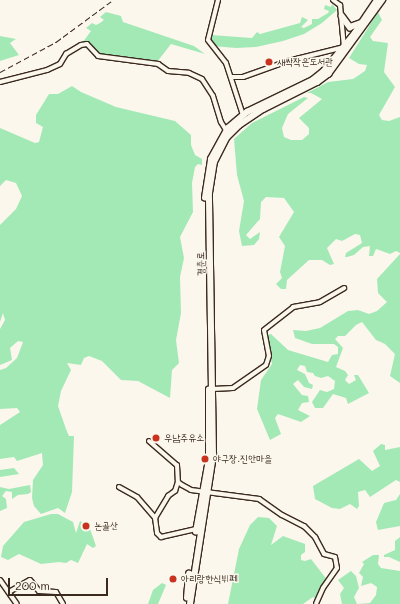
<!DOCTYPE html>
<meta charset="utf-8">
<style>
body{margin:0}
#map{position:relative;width:400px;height:604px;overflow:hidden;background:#fbf7ec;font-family:Mali,"Poor Story",sans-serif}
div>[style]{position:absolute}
.green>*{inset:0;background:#a3e9b6}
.roads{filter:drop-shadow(1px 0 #3b2a1e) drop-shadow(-1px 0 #3b2a1e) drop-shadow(0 1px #3b2a1e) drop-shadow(0 -1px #3b2a1e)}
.street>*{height:4px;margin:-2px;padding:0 2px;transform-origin:2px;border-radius:2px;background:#fbf7ec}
.secondary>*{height:5.5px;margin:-2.75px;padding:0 2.75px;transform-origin:2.75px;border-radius:2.75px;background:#fbf7ec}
.rail>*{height:1px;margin-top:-0.5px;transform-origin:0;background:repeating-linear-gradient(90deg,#3b2a1e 0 6px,transparent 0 9px)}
.dots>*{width:11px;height:11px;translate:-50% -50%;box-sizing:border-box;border:2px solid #fbf7ec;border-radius:50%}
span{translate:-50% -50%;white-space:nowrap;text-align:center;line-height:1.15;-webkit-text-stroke:3px #fbf7ec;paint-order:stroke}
.poi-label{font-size:10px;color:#3b2a1e}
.left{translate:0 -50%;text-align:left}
.street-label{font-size:10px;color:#3b2a1e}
.scale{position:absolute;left:8px;top:578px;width:100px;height:18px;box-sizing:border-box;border:2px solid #3b2a1e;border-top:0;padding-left:5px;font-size:12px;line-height:14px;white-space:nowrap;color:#3b2a1e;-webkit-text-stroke:3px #fbf7ec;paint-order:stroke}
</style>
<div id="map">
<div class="green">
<i style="clip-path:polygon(332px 4px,337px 10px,322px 23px,304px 34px,283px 41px,256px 47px,236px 48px,213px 46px,210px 40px,211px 35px,252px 38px,257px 32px,260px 34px,300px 23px,302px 17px,308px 20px,301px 27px,304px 28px,312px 24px,312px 19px,318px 19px,328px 13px,329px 11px,324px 9px,325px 5px,331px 7px)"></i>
<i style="clip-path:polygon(106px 12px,121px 16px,123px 22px,194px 46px,205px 54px,171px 44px,157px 62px,95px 53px,83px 42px,91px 31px,86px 28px,92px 23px,96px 25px,100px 23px,104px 20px,100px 17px)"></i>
<i style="clip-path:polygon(378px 12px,382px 20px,370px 37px,373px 41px,388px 43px,384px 72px,395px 87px,379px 115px,382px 120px,389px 121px,400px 117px,400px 253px,396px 251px,390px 254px,376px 249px,373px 256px,369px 256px,370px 246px,363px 247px,354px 255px,347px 257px,345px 257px,346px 253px,362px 243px,360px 235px,355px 234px,342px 241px,336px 239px,327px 248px,334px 264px,330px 265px,322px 260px,309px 260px,287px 280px,286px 289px,281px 289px,276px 284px,282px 278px,280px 272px,285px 246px,279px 237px,294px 212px,284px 198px,266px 197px,261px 202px,260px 219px,246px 235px,250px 239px,260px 232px,259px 239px,254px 245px,242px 246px,239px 231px,244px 201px,237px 175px,234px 139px,252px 123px,304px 97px,308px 98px,288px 114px,282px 128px,284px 137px,291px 140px,302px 140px,309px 134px,309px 128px,299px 118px,322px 99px,311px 93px,307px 93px,328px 82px,353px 79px,365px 71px,367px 65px,359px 64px,349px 58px)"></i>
<i style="clip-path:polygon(0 36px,16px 39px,10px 43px,19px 55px,0 61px)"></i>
<i style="clip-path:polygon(72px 86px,81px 92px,116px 107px,175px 121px,191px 135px,191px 145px,195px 155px,202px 159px,202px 165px,198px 164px,195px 167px,192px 183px,193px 212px,180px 237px,184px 258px,180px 277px,181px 313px,176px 340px,179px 363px,172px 370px,170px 398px,138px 381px,121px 380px,102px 361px,89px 356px,84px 358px,81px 365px,67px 363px,71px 370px,61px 391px,58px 406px,66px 429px,69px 436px,74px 436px,72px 492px,65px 513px,58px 508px,41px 514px,34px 506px,32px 498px,33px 480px,43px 465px,42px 453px,17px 461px,14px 457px,0 459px,0 425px,20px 412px,17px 408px,0 409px,0 370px,6px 368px,17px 358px,23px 342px,18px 341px,10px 348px,12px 360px,0 365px,0 329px,5px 320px,3px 313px,0 322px,0 225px,16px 209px,22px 196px,16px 183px,6px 180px,0 186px,0 128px,35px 143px,39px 142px,43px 127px,36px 123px,36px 115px,49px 94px,58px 94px)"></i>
<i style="clip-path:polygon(400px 254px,400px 383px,390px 376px,395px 354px,385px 344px,376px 340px,362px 322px,356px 325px,345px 336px,338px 336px,335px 339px,343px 348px,336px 367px,345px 371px,348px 375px,345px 380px,349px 384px,356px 380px,354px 375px,358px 375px,369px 393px,348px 404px,346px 398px,333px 394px,323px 408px,315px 408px,312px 402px,320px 390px,327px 392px,334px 389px,335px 381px,328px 376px,321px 378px,315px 376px,313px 373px,307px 372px,305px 366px,300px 365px,297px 370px,305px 374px,309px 383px,313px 385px,312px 389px,304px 387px,298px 380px,293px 384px,302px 395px,308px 396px,309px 402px,302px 403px,298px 410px,310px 416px,301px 422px,278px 414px,275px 418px,281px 434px,270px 440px,257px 409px,261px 380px,272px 364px,266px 335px,271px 334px,288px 350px,328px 362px,332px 355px,338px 354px,338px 347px,334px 344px,312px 344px,295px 338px,293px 330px,306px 331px,320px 328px,348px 311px,358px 310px,369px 314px,377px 311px,387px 302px,378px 293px,377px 279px)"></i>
<i style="clip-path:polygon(381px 444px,385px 445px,385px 450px,400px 447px,400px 482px,396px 480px,370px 497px,365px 490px,358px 492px,359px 506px,357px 509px,350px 504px,340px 509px,332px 508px,315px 499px,313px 486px,359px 459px,372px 471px,380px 466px,373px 451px)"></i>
<i style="clip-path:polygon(14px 468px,19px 474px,0 477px,0 470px)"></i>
<i style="clip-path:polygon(30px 485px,31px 492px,28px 494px,18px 495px,12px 499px,12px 492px,6px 491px,2px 496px,6px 499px,7px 508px,0 511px,0 487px,9px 489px)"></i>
<i style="clip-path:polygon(400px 494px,400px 526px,378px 530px,376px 522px,384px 503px,396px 500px)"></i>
<i style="clip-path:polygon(51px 514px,58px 514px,73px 522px,76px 533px,80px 521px,89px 526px,96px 546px,93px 548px,87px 544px,78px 563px,71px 560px,66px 563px,59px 562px,41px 564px,19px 554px,8px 560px,1px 557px,3px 546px,24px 522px)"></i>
<i style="clip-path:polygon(258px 517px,269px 518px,277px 526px,271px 545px,283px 536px,305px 544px,305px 552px,301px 555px,301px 560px,305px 561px,311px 559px,328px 581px,317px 600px,313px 597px,303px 604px,228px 604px,239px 549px,250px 525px)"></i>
<i style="clip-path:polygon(400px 537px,400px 562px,389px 557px,384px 557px,384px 555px,395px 550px,395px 541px)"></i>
<i style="clip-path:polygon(373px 555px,379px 555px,378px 564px,381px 568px,400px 571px,400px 604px,342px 604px,340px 594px,344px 588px,338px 580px,351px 571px,356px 576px,359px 588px,354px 597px,357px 604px,370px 603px,376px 595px,377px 587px,371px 583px,361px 586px,363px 577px,359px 573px,364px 564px,362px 562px)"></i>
<i style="clip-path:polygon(162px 583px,166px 585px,158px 604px,148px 604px,153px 590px)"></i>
</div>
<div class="roads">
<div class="street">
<i style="left:218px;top:0;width:41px;rotate:104deg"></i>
<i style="left:208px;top:40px;width:29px;rotate:52deg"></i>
<i style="left:226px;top:63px;width:55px;rotate:71.9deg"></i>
<i style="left:333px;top:0;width:9px;rotate:36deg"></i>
<i style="left:340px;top:5px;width:42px;rotate:84.6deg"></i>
<i style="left:231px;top:77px;width:12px"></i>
<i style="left:243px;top:77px;width:48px;rotate:-19.6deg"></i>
<i style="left:288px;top:61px;width:58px;rotate:-14deg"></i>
<i style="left:0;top:82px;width:49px;rotate:-14.3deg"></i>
<i style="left:47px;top:70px;width:14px;rotate:-25deg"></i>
<i style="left:60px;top:64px;width:12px;rotate:-59deg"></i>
<i style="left:66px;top:54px;width:17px;rotate:-31deg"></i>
<i style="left:81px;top:45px;width:6px;rotate:-9deg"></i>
<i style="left:87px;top:44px;width:16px;rotate:47deg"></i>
<i style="left:98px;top:56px;width:61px;rotate:7.6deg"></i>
<i style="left:158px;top:64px;width:12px;rotate:35deg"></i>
<i style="left:168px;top:71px;width:21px;rotate:5deg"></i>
<i style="left:189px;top:73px;width:14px;rotate:25deg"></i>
<i style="left:202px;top:79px;width:20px;rotate:57deg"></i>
<i style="left:213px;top:96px;width:27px;rotate:73deg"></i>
<i style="left:221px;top:122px;width:9px;rotate:58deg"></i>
<i style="left:212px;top:389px;width:21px;rotate:-3deg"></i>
<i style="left:233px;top:388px;width:40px;rotate:-34.9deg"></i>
<i style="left:266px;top:365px;width:9px;rotate:-72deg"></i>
<i style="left:269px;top:356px;width:26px;rotate:-101deg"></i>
<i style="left:264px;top:330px;width:37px;rotate:-38deg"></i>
<i style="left:293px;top:307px;width:27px;rotate:-10deg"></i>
<i style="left:320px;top:302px;width:28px;rotate:-30deg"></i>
<i style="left:149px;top:441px;width:37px;rotate:41deg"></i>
<i style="left:177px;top:465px;width:17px;rotate:87deg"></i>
<i style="left:178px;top:482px;width:5px;rotate:37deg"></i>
<i style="left:182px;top:485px;width:10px;rotate:29deg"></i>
<i style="left:191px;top:490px;width:69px;rotate:7.5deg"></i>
<i style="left:259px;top:499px;width:28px;rotate:35deg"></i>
<i style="left:282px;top:515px;width:25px;rotate:27deg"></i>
<i style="left:304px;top:526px;width:16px;rotate:45deg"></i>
<i style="left:315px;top:537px;width:19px;rotate:62deg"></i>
<i style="left:324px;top:554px;width:11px;rotate:15deg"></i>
<i style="left:335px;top:557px;width:11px;rotate:80deg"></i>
<i style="left:337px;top:568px;width:24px;rotate:125deg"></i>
<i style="left:323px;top:588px;width:17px;rotate:114deg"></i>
<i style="left:119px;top:487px;width:21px;rotate:29deg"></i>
<i style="left:137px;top:497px;width:28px;rotate:49deg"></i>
<i style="left:155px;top:518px;width:15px;rotate:82deg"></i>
<i style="left:157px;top:533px;width:6px;rotate:45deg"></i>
<i style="left:161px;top:537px;width:37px;rotate:-13deg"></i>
<i style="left:155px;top:518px;width:26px;rotate:-59deg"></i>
<i style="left:168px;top:496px;width:9px;rotate:-36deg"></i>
<i style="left:175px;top:491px;width:9px;rotate:-72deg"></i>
<i style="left:0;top:580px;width:29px;rotate:55deg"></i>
<i style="left:9px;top:592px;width:24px;rotate:-30deg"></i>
<i style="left:30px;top:580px;width:14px;rotate:51deg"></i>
<i style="left:39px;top:591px;width:17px;rotate:3deg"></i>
<i style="left:56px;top:592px;width:14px;rotate:60deg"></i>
</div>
<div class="secondary">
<i style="left:342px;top:16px;width:14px;rotate:54deg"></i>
<i style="left:350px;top:27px;width:12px;rotate:-20deg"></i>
<i style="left:205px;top:198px;width:39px;rotate:-81deg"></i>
<i style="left:211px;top:159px;width:35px;rotate:-61deg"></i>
<i style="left:228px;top:128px;width:25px;rotate:-40deg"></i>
<i style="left:247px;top:112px;width:73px;rotate:-25.9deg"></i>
<i style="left:313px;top:80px;width:14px;rotate:-39deg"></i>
<i style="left:324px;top:71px;width:49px;rotate:-50.8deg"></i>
<i style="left:355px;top:33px;width:40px;rotate:-56deg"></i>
<i style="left:196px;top:532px;width:73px;rotate:-79.8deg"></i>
<i style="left:209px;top:460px;width:70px;rotate:-90deg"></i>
<i style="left:187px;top:598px;width:24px;rotate:-85deg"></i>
<i style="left:190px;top:604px;width:151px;rotate:-81.2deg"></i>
<i style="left:213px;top:455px;width:262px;rotate:-90.9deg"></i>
<i style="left:209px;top:193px;width:31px;rotate:-81deg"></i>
<i style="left:214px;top:162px;width:28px;rotate:-63deg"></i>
<i style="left:227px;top:137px;width:17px;rotate:-45deg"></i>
<i style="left:239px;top:125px;width:29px;rotate:-34deg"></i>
<i style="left:263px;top:109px;width:60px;rotate:-26.6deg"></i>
<i style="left:317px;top:82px;width:14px;rotate:-36deg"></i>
<i style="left:328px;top:74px;width:92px;rotate:-53.9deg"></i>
</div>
</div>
<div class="rail">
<i style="left:0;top:72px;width:64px;rotate:-28.2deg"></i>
<i style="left:56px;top:42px;width:71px;rotate:-36.4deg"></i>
</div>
<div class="dots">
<i style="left:269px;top:62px;background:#c8321e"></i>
<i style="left:156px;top:438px;background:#c8321e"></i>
<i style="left:205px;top:459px;background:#c8321e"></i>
<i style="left:86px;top:526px;background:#c8321e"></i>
<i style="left:173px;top:579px;background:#c8321e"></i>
</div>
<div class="poi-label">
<span class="left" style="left:277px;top:62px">새싹작은도서관</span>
<span class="left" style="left:164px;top:438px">우남주유소</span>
<span class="left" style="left:213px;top:459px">야구장.진안마을</span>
<span class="left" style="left:94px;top:526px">논골산</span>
<span class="left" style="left:181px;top:579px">아리랑한식뷔페</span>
</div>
<div class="street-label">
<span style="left:201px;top:264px;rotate:-91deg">경춘로</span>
</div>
<div class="scale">200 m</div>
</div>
